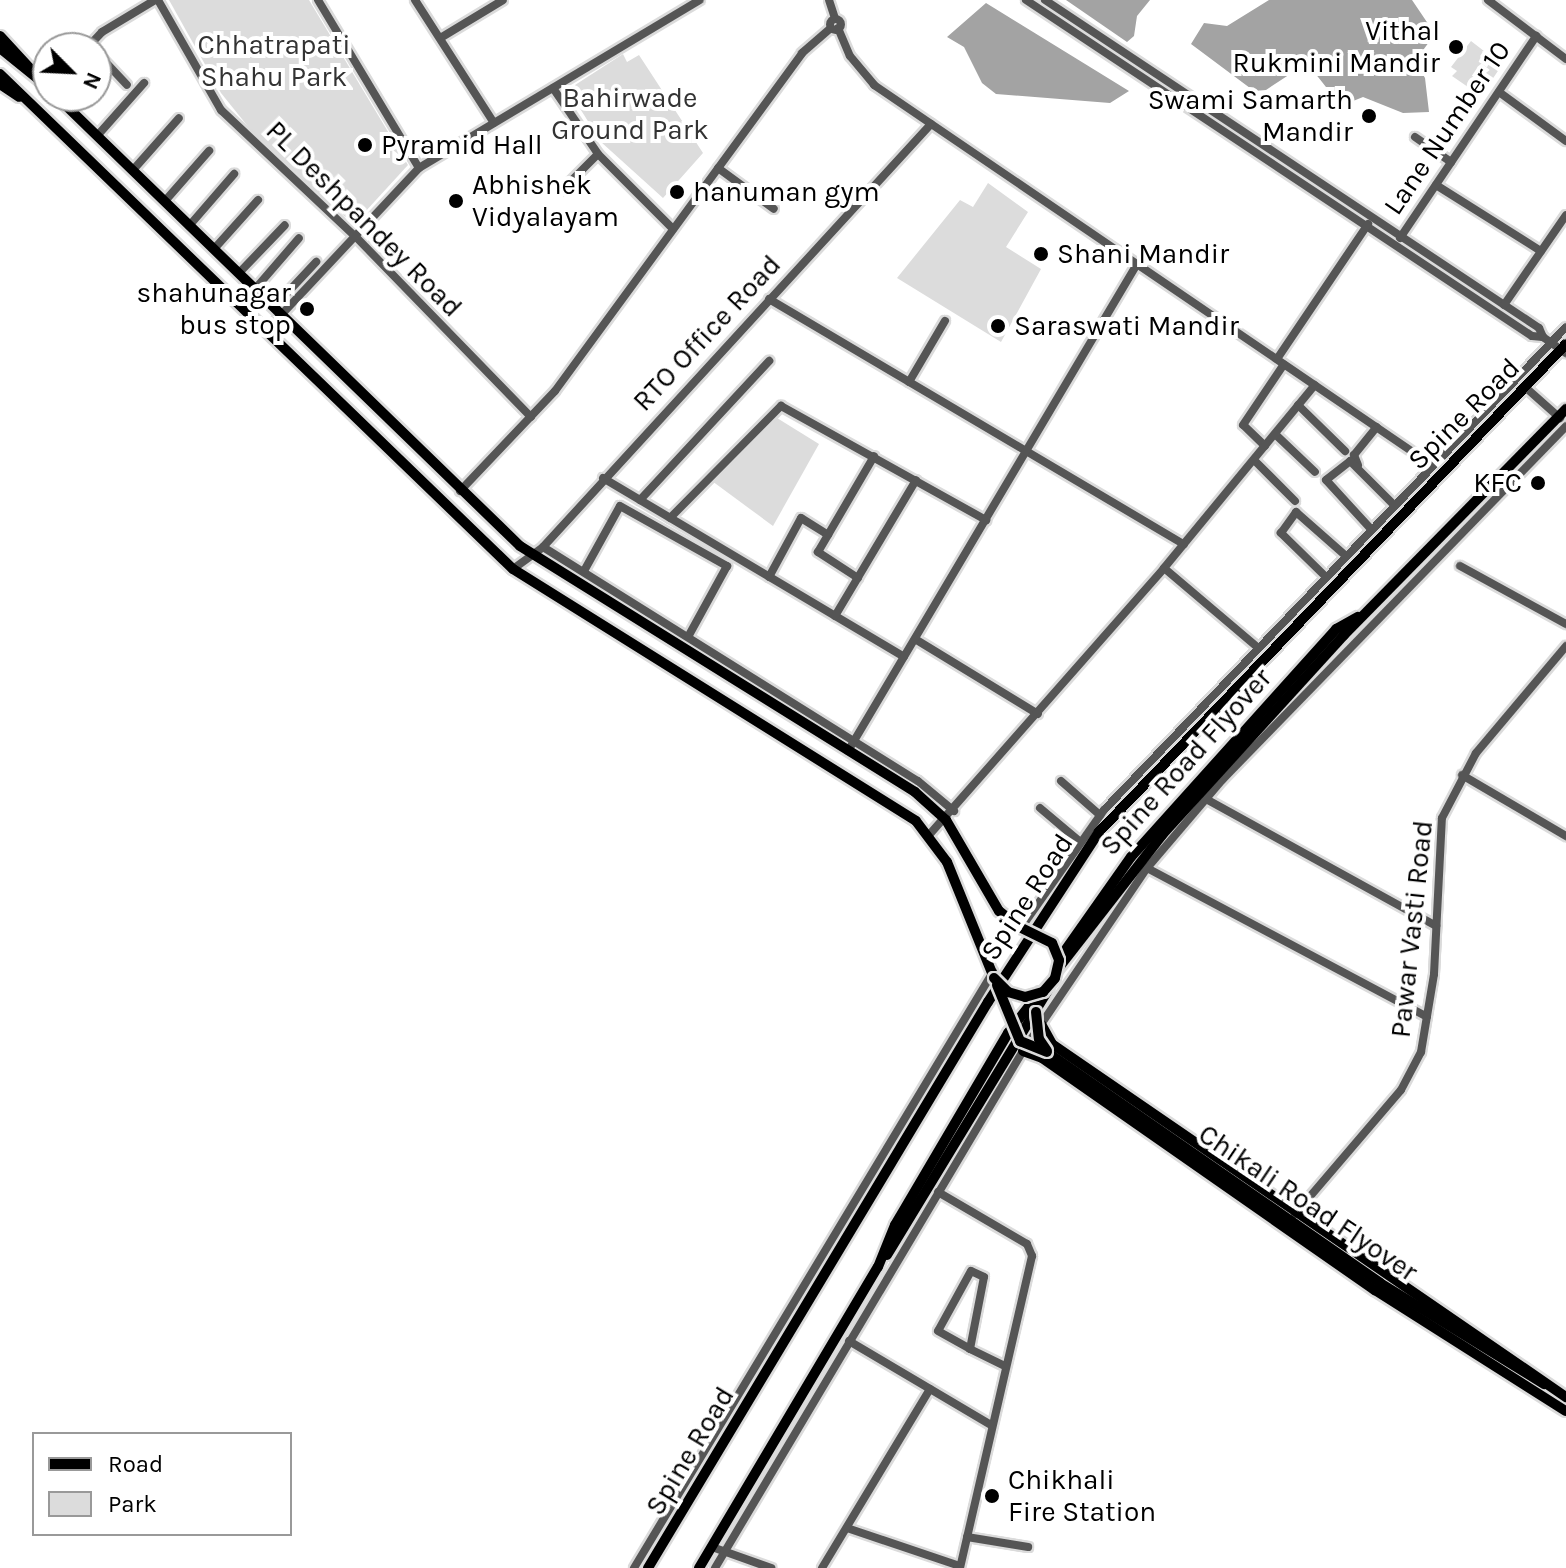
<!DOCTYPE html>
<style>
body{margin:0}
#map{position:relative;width:1566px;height:1568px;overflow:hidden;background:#fff;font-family:Karla,sans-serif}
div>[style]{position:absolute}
.green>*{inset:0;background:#dcdcdc}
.water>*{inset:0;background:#a3a3a3}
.roads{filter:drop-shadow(2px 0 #dbdbdb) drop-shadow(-2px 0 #dbdbdb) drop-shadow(0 2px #dbdbdb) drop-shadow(0 -2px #dbdbdb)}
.minor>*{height:8px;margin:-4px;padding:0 4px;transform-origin:4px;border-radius:4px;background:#555}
.minor>.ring{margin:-4px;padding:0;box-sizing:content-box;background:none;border:8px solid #555;border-radius:50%}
.major>*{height:10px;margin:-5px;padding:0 5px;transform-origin:5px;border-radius:5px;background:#000}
.bridges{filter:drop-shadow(2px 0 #dbdbdb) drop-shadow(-2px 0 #dbdbdb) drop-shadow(0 2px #dbdbdb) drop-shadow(0 -2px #dbdbdb)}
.major-bridge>*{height:10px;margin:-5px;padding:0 5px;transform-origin:5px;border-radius:5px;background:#000}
.dots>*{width:22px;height:22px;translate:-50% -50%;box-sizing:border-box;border:4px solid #fff;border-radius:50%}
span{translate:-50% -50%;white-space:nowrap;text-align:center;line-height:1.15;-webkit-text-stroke:8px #fff;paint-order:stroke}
.poi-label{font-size:28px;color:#000}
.right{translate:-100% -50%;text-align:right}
.left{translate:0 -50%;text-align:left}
.park-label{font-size:28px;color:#333}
.street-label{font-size:28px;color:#000}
.legend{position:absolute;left:32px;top:1432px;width:260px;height:104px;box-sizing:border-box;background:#fff;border:2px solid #999;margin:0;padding:10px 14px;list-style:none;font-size:24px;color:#000}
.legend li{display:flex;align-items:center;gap:16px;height:40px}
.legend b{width:40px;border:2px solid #999}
.north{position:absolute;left:32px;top:32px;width:80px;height:80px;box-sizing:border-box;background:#fff;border:2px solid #999;border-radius:50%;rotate:114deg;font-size:22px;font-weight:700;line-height:32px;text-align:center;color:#000}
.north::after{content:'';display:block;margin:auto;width:28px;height:36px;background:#000;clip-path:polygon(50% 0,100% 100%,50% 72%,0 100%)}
</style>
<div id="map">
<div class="green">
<i style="clip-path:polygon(169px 0,309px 0,408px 165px,354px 224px,274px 159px,221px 93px)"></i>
<i style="clip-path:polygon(1471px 41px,1502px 65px,1481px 96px,1452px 76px,1457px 71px,1451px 67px)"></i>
<i style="clip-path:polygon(623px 54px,627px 62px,639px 55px,703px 153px,663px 198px,601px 142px,574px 99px,575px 85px)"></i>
<i style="clip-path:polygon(988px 183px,1028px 212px,1006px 247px,1041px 269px,1001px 342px,897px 278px,960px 200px,973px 207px)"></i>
<i style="clip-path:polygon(777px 418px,819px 444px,773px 526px,712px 481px)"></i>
</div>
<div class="water">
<i style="clip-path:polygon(1066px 0,1150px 0,1137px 16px,1134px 36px,1127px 42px)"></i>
<i style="clip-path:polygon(1269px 0,1412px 0,1435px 34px,1415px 61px,1425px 78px,1429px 112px,1403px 113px,1363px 97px,1341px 106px,1307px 63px,1266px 90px,1254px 91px,1191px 44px,1204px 23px,1227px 26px)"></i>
<i style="clip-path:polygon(986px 3px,1129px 91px,1110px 103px,996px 94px,982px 83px,964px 47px,947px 37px)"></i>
</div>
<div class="roads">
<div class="minor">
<i style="left:158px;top:0;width:127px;rotate:60.2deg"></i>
<i style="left:221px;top:110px;width:185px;rotate:43.3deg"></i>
<i style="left:356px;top:237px;width:251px;rotate:45.8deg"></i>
<i style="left:318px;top:0;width:196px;rotate:59deg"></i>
<i style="left:415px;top:0;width:146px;rotate:57.3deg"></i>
<i style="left:829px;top:0;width:19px;rotate:72deg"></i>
<i style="left:1026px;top:0;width:607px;rotate:33.59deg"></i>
<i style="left:1532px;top:336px;width:11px;rotate:5deg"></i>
<i style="left:1543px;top:337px;width:28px;rotate:35deg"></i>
<i style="left:1045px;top:0;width:593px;rotate:33.58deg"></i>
<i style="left:1539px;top:328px;width:10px;rotate:66deg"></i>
<i style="left:1488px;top:0;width:98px;rotate:37.1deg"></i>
<i class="ring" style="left:829.5px;top:18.5px;width:3px;height:3px"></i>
<i style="left:838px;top:28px;width:30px;rotate:67deg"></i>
<i style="left:850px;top:56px;width:38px;rotate:50deg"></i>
<i style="left:874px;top:85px;width:675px;rotate:34.26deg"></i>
<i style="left:442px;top:37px;width:71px;rotate:-31.2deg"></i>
<i style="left:87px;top:48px;width:22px;rotate:-47deg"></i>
<i style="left:102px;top:32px;width:62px;rotate:-31.1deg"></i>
<i style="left:96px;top:52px;width:45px;rotate:46.8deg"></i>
<i style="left:553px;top:88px;width:80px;rotate:55.7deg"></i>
<i style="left:598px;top:154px;width:106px;rotate:45deg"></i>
<i style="left:1499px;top:92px;width:83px;rotate:36.2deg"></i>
<i style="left:97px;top:136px;width:71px;rotate:-48.4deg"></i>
<i style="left:1415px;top:137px;width:44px;rotate:34.8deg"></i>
<i style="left:718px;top:168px;width:69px;rotate:36.2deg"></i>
<i style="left:133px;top:170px;width:69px;rotate:-48.5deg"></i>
<i style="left:1436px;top:185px;width:124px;rotate:32.2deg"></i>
<i style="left:561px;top:191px;width:52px;rotate:-45deg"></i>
<i style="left:165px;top:201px;width:67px;rotate:-48.7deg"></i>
<i style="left:189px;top:226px;width:69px;rotate:-49.1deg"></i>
<i style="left:1400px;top:238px;width:244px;rotate:-56deg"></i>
<i style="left:214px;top:249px;width:66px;rotate:-48.1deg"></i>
<i style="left:239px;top:273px;width:66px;rotate:-46.2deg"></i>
<i style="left:255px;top:289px;width:67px;rotate:-49.2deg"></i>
<i style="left:769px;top:299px;width:482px;rotate:30.6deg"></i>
<i style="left:1504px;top:305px;width:109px;rotate:-55.4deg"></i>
<i style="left:274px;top:307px;width:62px;rotate:-47deg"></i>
<i style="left:266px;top:331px;width:224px;rotate:-46.8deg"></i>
<i style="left:419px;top:168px;width:327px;rotate:-30.9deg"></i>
<i style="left:1277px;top:359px;width:163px;rotate:-56deg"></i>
<i style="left:909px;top:382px;width:71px;rotate:-59.5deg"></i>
<i style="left:1525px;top:387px;width:47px;rotate:41.5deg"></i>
<i style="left:1298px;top:405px;width:66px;rotate:44.4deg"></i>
<i style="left:1275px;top:434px;width:55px;rotate:43.5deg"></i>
<i style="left:1265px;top:446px;width:30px;rotate:-136deg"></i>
<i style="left:1243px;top:425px;width:73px;rotate:-56.1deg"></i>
<i style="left:1254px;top:460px;width:58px;rotate:45deg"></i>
<i style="left:1358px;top:465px;width:11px;rotate:-112deg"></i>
<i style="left:1354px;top:455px;width:36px;rotate:-51deg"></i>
<i style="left:603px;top:478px;width:350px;rotate:30.7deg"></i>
<i style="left:460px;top:491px;width:138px;rotate:-46.5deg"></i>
<i style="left:555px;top:391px;width:419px;rotate:-53.8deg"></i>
<i style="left:802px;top:53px;width:38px;rotate:-41deg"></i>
<i style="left:640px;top:500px;width:190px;rotate:-47.1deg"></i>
<i style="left:670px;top:518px;width:158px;rotate:-45.3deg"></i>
<i style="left:781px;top:406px;width:235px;rotate:29.1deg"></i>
<i style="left:1370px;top:528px;width:65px;rotate:-132.5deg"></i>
<i style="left:1326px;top:480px;width:31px;rotate:-38deg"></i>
<i style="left:1350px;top:461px;width:61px;rotate:45deg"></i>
<i style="left:543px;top:547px;width:442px;rotate:32deg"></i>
<i style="left:918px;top:781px;width:47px;rotate:39.8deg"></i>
<i style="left:1460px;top:566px;width:121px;rotate:28.7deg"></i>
<i style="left:1164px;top:568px;width:121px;rotate:40.3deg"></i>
<i style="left:513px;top:569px;width:37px;rotate:-36deg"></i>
<i style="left:543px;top:547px;width:574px;rotate:-47.47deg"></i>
<i style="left:584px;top:571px;width:74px;rotate:-61deg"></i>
<i style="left:620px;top:506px;width:123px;rotate:29.3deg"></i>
<i style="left:727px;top:566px;width:79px;rotate:118.8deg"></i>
<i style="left:1325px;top:576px;width:62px;rotate:-135.7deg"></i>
<i style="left:1281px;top:533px;width:26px;rotate:-54deg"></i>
<i style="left:1296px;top:512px;width:65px;rotate:41.3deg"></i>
<i style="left:769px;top:577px;width:67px;rotate:-61.5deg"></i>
<i style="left:801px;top:518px;width:32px;rotate:32deg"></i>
<i style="left:858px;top:578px;width:48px;rotate:-147deg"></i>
<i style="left:818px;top:552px;width:111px;rotate:-59.7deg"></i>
<i style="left:835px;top:616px;width:158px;rotate:-59.2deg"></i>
<i style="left:915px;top:639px;width:144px;rotate:31.4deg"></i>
<i style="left:848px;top:751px;width:566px;rotate:-59.31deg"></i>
<i style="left:1462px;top:775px;width:121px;rotate:30.4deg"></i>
<i style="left:1061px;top:781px;width:52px;rotate:41.1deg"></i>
<i style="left:1206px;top:799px;width:263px;rotate:28.9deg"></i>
<i style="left:1040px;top:808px;width:51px;rotate:40.2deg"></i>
<i style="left:929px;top:835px;width:356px;rotate:-48.6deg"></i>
<i style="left:1164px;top:568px;width:237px;rotate:-50.5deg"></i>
<i style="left:1147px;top:868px;width:317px;rotate:28deg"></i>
<i style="left:1021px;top:928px;width:144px;rotate:-54.9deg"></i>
<i style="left:1104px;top:810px;width:668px;rotate:-46.27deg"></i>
<i style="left:938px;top:1192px;width:103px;rotate:30.3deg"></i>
<i style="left:1027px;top:1244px;width:13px;rotate:67deg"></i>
<i style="left:1032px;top:1256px;width:320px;rotate:103deg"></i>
<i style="left:1295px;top:1214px;width:163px;rotate:-49.5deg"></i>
<i style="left:1401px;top:1090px;width:43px;rotate:-62.2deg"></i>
<i style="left:1421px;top:1052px;width:79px;rotate:-80.5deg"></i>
<i style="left:1434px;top:974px;width:156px;rotate:-87.1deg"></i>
<i style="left:1442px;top:818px;width:73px;rotate:-62.4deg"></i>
<i style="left:1476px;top:753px;width:140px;rotate:-49.9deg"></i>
<i style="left:849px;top:1341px;width:165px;rotate:30.6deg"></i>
<i style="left:970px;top:1349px;width:73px;rotate:-79deg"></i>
<i style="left:984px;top:1277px;width:14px;rotate:-155deg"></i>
<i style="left:971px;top:1271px;width:68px;rotate:118.8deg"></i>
<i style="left:938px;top:1331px;width:37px;rotate:29deg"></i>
<i style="left:970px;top:1349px;width:39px;rotate:26deg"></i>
<i style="left:847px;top:1528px;width:119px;rotate:18.6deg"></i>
<i style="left:967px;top:1537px;width:62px;rotate:9.3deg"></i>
<i style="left:712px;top:1547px;width:63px;rotate:19.6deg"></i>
<i style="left:634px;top:1568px;width:696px;rotate:-58.94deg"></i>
<i style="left:715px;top:1568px;width:602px;rotate:-59.22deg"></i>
<i style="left:1023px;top:1051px;width:221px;rotate:-55.9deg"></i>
<i style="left:1147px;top:868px;width:117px;rotate:-49.5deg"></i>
<i style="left:1223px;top:779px;width:492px;rotate:-45.8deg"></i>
<i style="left:822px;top:1568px;width:209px;rotate:-58.9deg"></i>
</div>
<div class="major">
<i style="left:0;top:36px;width:71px;rotate:47.3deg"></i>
<i style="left:0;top:48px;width:55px;rotate:39.1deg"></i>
<i style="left:0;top:74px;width:713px;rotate:43.98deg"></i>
<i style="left:513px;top:569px;width:475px;rotate:32deg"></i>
<i style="left:916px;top:821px;width:51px;rotate:52.9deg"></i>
<i style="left:947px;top:862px;width:125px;rotate:67.9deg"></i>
<i style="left:0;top:84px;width:23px;rotate:34deg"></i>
<i style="left:56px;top:96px;width:646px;rotate:44.12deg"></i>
<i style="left:520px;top:546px;width:465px;rotate:31.9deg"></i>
<i style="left:915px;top:792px;width:42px;rotate:42.1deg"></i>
<i style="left:946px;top:820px;width:105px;rotate:59.8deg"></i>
<i style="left:999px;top:911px;width:28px;rotate:38deg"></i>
<i style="left:1062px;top:955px;width:120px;rotate:-54.9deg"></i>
<i style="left:1131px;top:857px;width:307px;rotate:-48deg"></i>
<i style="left:1336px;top:629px;width:25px;rotate:-29deg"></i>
<i style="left:1057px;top:970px;width:171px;rotate:-52.1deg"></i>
<i style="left:1162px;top:835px;width:270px;rotate:-47.7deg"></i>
<i style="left:1344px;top:635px;width:317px;rotate:-45.5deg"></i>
<i style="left:1041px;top:1024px;width:23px;rotate:61deg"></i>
<i style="left:1052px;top:1044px;width:624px;rotate:34.48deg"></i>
<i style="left:1023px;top:1051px;width:20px;rotate:20deg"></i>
<i style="left:1042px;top:1058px;width:406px;rotate:34.9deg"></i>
<i style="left:1375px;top:1290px;width:226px;rotate:32.4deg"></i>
<i style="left:1047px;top:1052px;width:405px;rotate:34.7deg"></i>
<i style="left:1380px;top:1283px;width:193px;rotate:31.6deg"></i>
<i style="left:887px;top:1255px;width:311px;rotate:-58.7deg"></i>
<i style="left:648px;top:1568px;width:660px;rotate:-59.01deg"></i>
<i style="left:988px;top:1002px;width:203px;rotate:-56.9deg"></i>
<i style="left:1099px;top:832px;width:675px;rotate:-46.26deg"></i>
<i style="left:699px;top:1568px;width:350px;rotate:-59.3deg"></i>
<i style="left:878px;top:1267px;width:45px;rotate:-68deg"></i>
<i style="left:895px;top:1225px;width:223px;rotate:-59.5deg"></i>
<i style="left:1008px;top:1033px;width:52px;rotate:-52deg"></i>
</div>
</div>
<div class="bridges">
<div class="major-bridge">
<i style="left:994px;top:978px;width:20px;rotate:45deg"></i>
<i style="left:1008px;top:992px;width:18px;rotate:16deg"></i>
<i style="left:1025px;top:997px;width:19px;rotate:-16deg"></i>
<i style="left:1043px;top:992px;width:18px;rotate:-49deg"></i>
<i style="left:1055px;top:978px;width:18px;rotate:-77deg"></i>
<i style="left:1059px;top:960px;width:18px;rotate:-112deg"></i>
<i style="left:1052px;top:943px;width:34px;rotate:-154deg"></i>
<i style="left:997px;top:985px;width:61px;rotate:67.7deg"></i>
<i style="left:1020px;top:1041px;width:29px;rotate:22deg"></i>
<i style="left:1036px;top:1012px;width:27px;rotate:84deg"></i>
<i style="left:1039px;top:1039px;width:14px;rotate:56deg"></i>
</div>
</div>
<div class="dots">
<i style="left:1456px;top:47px;background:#000"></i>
<i style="left:1369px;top:116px;background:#000"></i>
<i style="left:365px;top:145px;background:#000"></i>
<i style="left:677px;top:192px;background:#000"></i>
<i style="left:456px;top:201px;background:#000"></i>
<i style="left:1041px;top:254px;background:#000"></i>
<i style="left:307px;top:309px;background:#000"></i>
<i style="left:998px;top:326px;background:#000"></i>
<i style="left:1538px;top:483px;background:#000"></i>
<i style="left:992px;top:1496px;background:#000"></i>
</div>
<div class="poi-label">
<span class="right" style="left:1440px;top:47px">Vithal<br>Rukmini Mandir</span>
<span class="right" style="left:1353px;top:116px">Swami Samarth<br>Mandir</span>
<span class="left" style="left:381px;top:145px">Pyramid Hall</span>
<span class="left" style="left:472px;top:201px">Abhishek<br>Vidyalayam</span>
<span class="left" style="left:693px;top:192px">hanuman gym</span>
<span class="left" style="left:1057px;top:254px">Shani Mandir</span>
<span class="right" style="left:291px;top:309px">shahunagar<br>bus stop</span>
<span class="left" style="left:1014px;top:326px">Saraswati Mandir</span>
<span class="right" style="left:1522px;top:483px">KFC</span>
<span class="left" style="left:1008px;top:1496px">Chikhali<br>Fire Station</span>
</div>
<div class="park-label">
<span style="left:274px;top:61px">Chhatrapati<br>Shahu Park</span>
<span style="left:630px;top:114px">Bahirwade<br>Ground Park</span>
</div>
<div class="street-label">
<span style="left:1447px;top:128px;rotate:-56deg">Lane Number 10</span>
<span style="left:364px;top:219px;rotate:45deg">PL Deshpandey Road</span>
<span style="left:707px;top:333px;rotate:-47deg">RTO Office Road</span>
<span style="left:1464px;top:414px;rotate:-45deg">Spine Road</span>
<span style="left:1186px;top:762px;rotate:-48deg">Spine Road Flyover</span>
<span style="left:1027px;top:897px;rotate:-57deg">Spine Road</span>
<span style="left:1412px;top:929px;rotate:-84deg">Pawar Vasti Road</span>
<span style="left:1308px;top:1203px;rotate:34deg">Chikali Road Flyover</span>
<span style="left:690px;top:1451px;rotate:-59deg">Spine Road</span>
</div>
<ul class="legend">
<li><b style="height:10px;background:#000"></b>Road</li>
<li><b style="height:22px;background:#dcdcdc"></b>Park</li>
</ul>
<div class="north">N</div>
</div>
